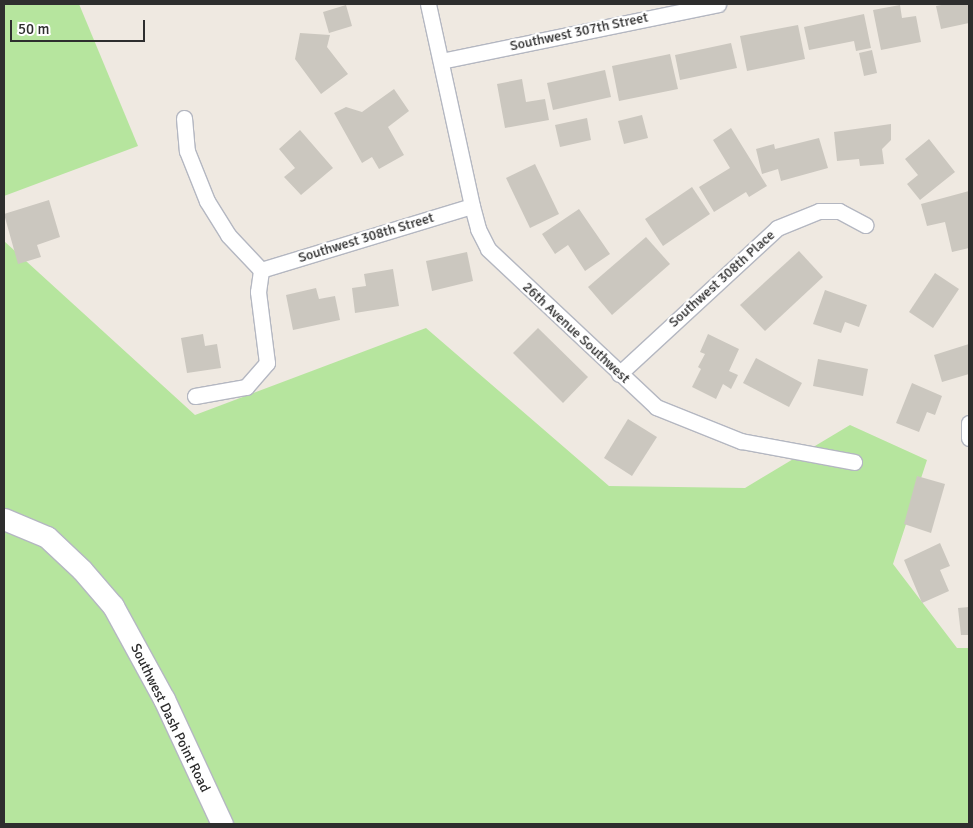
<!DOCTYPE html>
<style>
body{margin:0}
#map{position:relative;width:973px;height:828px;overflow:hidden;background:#efe9e1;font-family:Signika,sans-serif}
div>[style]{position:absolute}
.green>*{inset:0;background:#b6e59e}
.building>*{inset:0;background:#cbc7bf}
.roads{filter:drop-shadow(1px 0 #b4b7c1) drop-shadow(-1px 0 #b4b7c1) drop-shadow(0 1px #b4b7c1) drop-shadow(0 -1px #b4b7c1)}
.minor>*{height:15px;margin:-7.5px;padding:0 7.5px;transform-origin:7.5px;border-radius:7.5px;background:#fff}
.secondary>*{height:21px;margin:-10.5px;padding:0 10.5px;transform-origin:10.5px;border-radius:10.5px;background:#fff}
span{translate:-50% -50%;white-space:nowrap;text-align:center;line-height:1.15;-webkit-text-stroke:4.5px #fff;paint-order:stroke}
.street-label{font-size:14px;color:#2e2e2e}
.frame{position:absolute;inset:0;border:5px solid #2e2e2e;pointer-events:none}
.scale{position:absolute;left:10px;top:20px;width:135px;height:22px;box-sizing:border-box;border:2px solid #2e2e2e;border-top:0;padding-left:6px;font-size:15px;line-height:18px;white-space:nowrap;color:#2e2e2e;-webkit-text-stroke:4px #fff;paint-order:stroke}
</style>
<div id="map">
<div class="green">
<i style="clip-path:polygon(4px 4px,79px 4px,138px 146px,4px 196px)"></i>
<i style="clip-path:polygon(4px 241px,195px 415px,426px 328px,609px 486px,745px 488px,850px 425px,927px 460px,893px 564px,957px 648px,969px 648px,969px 824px,4px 824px)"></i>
</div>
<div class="building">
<i style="clip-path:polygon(947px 4px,969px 4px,969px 23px,941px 29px,936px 6px)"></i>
<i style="clip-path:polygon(346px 5px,352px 26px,329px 33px,323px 12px)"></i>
<i style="clip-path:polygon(900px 5px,902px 18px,916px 16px,921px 42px,881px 50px,873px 10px)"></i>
<i style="clip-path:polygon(864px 14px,871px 48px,856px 51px,854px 41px,809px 50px,804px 27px)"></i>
<i style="clip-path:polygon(798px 25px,805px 59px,747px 71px,740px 36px)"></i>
<i style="clip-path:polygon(300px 33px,330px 35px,327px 47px,348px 74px,321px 94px,295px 59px)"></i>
<i style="clip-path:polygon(731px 43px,737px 68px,680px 80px,675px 55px)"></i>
<i style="clip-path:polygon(872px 50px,877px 73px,864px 76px,859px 53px)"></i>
<i style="clip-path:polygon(670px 54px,678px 89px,619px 101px,612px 66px)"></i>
<i style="clip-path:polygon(605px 70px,611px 97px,553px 110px,547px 83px)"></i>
<i style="clip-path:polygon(522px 79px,526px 102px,545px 99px,549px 120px,505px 128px,497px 84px)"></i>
<i style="clip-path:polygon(394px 89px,409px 111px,388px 127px,404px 155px,379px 169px,372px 157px,362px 163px,334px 113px,346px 107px,362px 112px)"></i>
<i style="clip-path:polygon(642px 115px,648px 138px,624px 144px,618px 121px)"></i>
<i style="clip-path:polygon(587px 118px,591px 140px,560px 147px,555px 125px)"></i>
<i style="clip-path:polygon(891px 124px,891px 140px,882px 149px,884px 164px,860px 166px,859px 159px,837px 161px,834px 132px)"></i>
<i style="clip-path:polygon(731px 128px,767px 186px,749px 197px,746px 192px,714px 212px,699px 187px,730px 168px,713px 140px)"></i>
<i style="clip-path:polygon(300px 130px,333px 168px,301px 195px,284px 177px,295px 168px,279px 149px)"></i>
<i style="clip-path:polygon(819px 138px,828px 168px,781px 181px,778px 169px,762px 174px,756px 149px,774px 144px,775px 149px)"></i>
<i style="clip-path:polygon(929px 139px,955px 172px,920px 200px,907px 184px,918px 175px,905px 159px)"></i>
<i style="clip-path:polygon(535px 164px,559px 214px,530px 228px,506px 178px)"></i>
<i style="clip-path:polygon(692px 187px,710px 214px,663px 246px,645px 219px)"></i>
<i style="clip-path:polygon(969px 191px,969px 248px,952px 252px,945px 222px,927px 226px,921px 204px)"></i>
<i style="clip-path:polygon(49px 200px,60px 237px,37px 245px,41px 257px,18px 264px,4px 214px)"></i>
<i style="clip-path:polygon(579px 209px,610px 254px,585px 271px,568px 245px,555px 254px,542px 234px)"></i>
<i style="clip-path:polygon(646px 237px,670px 264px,612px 315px,588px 287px)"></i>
<i style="clip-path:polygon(799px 251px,823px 277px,765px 331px,740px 305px)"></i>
<i style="clip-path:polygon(467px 252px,473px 281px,432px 291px,426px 261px)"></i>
<i style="clip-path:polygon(393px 269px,399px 306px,355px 313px,352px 288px,366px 286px,364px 274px)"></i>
<i style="clip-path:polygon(935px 273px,959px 289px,933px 328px,909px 312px)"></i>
<i style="clip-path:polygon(316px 288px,319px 299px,335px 296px,340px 320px,293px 330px,286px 295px)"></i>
<i style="clip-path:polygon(825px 290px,867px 305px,859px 327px,845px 322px,841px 333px,813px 324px)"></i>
<i style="clip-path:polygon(538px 328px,588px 377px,563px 403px,513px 353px)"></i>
<i style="clip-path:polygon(203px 334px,205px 346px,217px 344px,221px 368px,187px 373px,181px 338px)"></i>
<i style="clip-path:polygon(708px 334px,739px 349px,729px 371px,738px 375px,731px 389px,723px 384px,716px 399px,692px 387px,701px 369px,698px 367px,705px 354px,700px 352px)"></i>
<i style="clip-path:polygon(969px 344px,969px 374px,942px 382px,934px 355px)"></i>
<i style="clip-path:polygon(756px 358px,802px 383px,789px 407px,743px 383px)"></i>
<i style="clip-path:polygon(818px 359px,868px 369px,863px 396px,813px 386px)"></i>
<i style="clip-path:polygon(912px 383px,942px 396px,935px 415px,927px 412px,919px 432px,896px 423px)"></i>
<i style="clip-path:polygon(628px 419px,657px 437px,632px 476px,604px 458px)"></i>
<i style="clip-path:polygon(917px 476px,945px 484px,931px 533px,904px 524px)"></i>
<i style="clip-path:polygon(940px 543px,950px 566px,940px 570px,949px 591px,922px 603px,904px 560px)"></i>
<i style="clip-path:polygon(969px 607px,969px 635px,961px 635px,958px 608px)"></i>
</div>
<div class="roads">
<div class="minor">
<i style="left:428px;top:4px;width:207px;rotate:77.7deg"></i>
<i style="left:472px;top:206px;width:24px;rotate:75deg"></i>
<i style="left:478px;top:229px;width:22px;rotate:63deg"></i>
<i style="left:488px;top:249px;width:231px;rotate:43.2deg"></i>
<i style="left:656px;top:407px;width:92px;rotate:21.8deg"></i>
<i style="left:741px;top:441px;width:115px;rotate:10.5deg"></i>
<i style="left:441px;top:61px;width:283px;rotate:-11.6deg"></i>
<i style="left:184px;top:118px;width:33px;rotate:85deg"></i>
<i style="left:187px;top:151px;width:54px;rotate:68.2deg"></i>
<i style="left:207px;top:201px;width:40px;rotate:58deg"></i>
<i style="left:228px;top:235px;width:48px;rotate:46.7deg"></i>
<i style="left:261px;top:270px;width:220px;rotate:-16.9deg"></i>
<i style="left:619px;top:374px;width:215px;rotate:-42.7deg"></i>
<i style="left:777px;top:228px;width:45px;rotate:-22deg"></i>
<i style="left:819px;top:211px;width:20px"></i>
<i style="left:839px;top:211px;width:30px;rotate:28deg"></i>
<i style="left:195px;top:396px;width:52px;rotate:-10deg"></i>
<i style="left:246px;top:387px;width:32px;rotate:-49deg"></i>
<i style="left:267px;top:363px;width:72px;rotate:-97.2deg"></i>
<i style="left:258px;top:292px;width:22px;rotate:-82deg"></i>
<i style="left:969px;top:423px;width:15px;rotate:90deg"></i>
</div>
<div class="secondary">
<i style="left:4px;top:519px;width:47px;rotate:22.7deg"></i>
<i style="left:47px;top:537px;width:48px;rotate:43.3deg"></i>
<i style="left:82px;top:570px;width:48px;rotate:49.3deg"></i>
<i style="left:113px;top:606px;width:106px;rotate:61.3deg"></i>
<i style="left:164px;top:699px;width:138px;rotate:65.1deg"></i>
</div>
</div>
<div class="street-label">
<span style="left:579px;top:32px;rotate:-12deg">Southwest 307th Street</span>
<span style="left:366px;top:238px;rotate:-17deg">Southwest 308th Street</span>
<span style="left:722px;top:279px;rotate:-42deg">Southwest 308th Place</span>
<span style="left:576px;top:333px;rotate:43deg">26th Avenue Southwest</span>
<span style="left:170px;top:718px;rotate:64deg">Southwest Dash Point Road</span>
</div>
<div class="frame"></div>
<div class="scale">50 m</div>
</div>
